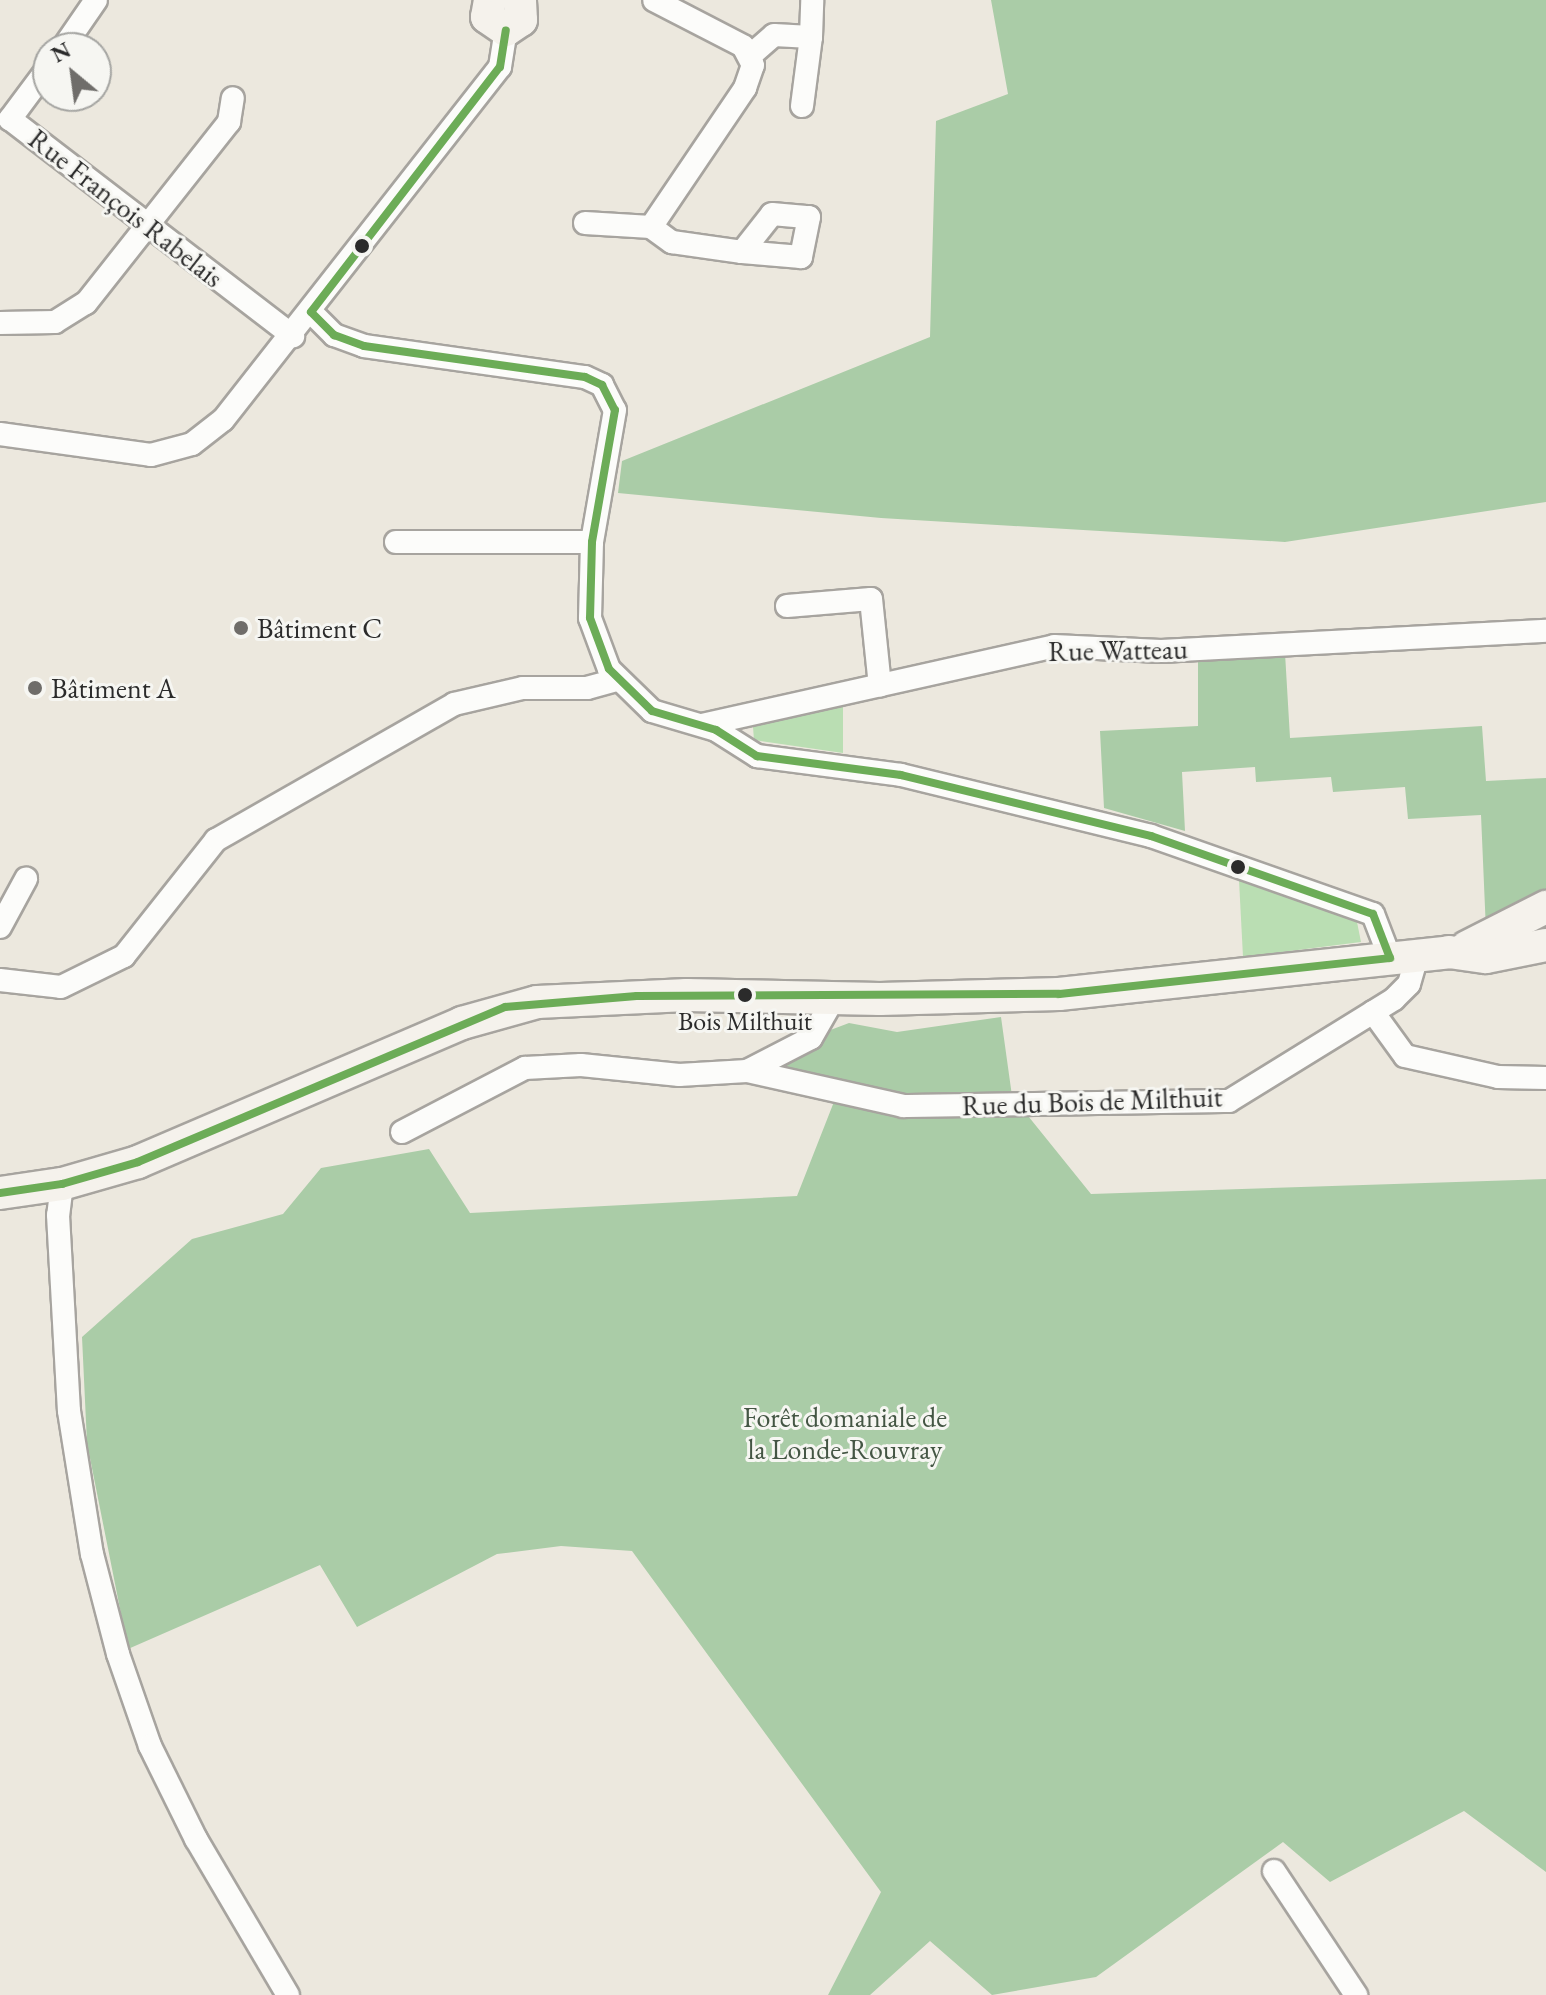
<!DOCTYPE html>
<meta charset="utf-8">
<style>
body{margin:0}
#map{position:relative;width:1546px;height:1995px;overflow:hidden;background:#ece8de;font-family:"EB Garamond",serif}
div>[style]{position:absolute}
.green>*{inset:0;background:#badeb3}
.forest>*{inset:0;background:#aacca7}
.roads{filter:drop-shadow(2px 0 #a7a49f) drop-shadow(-2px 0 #a7a49f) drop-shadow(0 2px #a7a49f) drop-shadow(0 -2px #a7a49f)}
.street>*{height:22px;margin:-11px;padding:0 11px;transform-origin:11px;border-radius:11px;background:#fcfcfa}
.secondary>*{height:32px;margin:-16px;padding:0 16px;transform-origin:16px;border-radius:16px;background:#f5f2ec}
.bus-1>*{height:8px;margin:-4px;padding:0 4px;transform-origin:4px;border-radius:4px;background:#6cac57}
.dots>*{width:22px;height:22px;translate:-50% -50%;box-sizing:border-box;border:4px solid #f6f6f2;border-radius:50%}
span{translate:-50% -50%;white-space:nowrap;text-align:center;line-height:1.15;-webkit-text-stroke:6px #f6f6f2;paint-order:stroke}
.bus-label{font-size:26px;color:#2b2b2b}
.street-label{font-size:28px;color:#2b2b2b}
.poi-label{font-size:28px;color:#2b2b2b}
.left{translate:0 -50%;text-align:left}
.park-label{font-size:28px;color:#445644}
.north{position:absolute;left:32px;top:32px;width:80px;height:80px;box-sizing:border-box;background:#f6f6f2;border:2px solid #a5a5a2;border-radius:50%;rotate:331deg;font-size:22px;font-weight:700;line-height:32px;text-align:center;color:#2b2b2b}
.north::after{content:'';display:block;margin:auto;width:28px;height:36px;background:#6f6d6a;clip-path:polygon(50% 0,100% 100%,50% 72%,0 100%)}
</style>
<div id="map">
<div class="green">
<i style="clip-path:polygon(843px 704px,843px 753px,754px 740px,753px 727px,761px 722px)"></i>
<i style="clip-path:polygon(1239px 880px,1357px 922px,1361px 942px,1243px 957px)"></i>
</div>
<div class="forest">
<i style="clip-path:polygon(991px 0,1546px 0,1546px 502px,1285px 542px,881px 518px,618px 493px,622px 461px,930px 337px,936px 121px,1008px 94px)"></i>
<i style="clip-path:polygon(1285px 653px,1290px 738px,1482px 726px,1486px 781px,1546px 778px,1546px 898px,1486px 931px,1481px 815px,1408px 819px,1405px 787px,1333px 792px,1331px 777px,1256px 782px,1255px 767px,1182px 772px,1185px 831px,1104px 808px,1100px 731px,1198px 726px,1198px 656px)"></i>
<i style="clip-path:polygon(1001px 1017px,1012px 1096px,1091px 1194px,1546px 1179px,1546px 1872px,1464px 1811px,1330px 1882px,1283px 1842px,1096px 1977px,992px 1995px,930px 1941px,870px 1995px,828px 1995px,881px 1892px,632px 1551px,561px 1546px,497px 1554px,357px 1627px,320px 1565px,128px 1649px,87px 1443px,82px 1337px,192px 1239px,283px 1214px,321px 1168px,429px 1149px,470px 1213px,797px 1196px,839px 1089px,781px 1069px,788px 1046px,849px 1023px,897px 1032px)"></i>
</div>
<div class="roads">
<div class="street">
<i style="left:63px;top:48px;width:58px;rotate:-55.5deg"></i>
<i style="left:751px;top:55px;width:30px;rotate:-41deg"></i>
<i style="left:774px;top:35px;width:37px;rotate:3deg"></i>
<i style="left:811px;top:37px;width:37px;rotate:-88deg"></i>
<i style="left:48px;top:68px;width:64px;rotate:126.7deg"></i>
<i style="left:10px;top:119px;width:357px;rotate:37.5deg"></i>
<i style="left:802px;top:106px;width:70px;rotate:-82.6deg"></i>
<i style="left:585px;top:223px;width:66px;rotate:3.5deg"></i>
<i style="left:651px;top:227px;width:26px;rotate:36deg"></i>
<i style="left:672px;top:242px;width:71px;rotate:8.1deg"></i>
<i style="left:742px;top:252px;width:48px;rotate:-51.7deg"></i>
<i style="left:772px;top:214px;width:37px;rotate:5deg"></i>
<i style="left:809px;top:217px;width:41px;rotate:101.3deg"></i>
<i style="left:801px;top:257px;width:59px;rotate:-175.2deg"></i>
<i style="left:651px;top:227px;width:168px;rotate:-55.9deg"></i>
<i style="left:745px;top:88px;width:24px;rotate:-71deg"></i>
<i style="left:753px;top:65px;width:21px;rotate:-118deg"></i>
<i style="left:743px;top:46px;width:100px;rotate:-152.7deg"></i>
<i style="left:311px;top:312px;width:33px;rotate:45deg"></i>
<i style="left:334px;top:335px;width:32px;rotate:20deg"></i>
<i style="left:364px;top:346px;width:223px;rotate:8deg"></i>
<i style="left:585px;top:377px;width:19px;rotate:25deg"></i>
<i style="left:602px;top:385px;width:28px;rotate:63deg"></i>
<i style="left:615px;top:410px;width:134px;rotate:99.9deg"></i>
<i style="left:592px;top:542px;width:76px;rotate:91.5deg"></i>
<i style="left:590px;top:618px;width:54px;rotate:69.6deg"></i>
<i style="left:609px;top:669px;width:60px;rotate:44.3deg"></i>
<i style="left:652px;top:711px;width:67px;rotate:16.5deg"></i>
<i style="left:716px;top:730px;width:49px;rotate:32.4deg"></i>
<i style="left:757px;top:756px;width:145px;rotate:7.5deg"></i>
<i style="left:901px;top:775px;width:257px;rotate:13.7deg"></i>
<i style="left:1151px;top:836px;width:235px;rotate:19.4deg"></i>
<i style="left:1373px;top:914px;width:47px;rotate:68.9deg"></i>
<i style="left:0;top:323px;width:55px;rotate:-1deg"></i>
<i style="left:55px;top:322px;width:36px;rotate:-32deg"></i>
<i style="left:86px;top:303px;width:231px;rotate:-51.7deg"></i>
<i style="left:229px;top:122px;width:24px;rotate:-81deg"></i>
<i style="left:0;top:434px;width:152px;rotate:7.9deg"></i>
<i style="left:151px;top:455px;width:42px;rotate:-15deg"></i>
<i style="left:192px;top:444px;width:39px;rotate:-38deg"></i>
<i style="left:223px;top:420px;width:449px;rotate:-51.9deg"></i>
<i style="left:500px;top:67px;width:37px;rotate:-81deg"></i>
<i style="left:396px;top:542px;width:196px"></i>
<i style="left:787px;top:606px;width:84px;rotate:-4.8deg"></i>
<i style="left:871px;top:599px;width:87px;rotate:84.1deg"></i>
<i style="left:702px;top:725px;width:361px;rotate:-12.6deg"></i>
<i style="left:1054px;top:646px;width:107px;rotate:2.7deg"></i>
<i style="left:1161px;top:651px;width:386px;rotate:-3deg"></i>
<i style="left:0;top:927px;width:55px;rotate:-61.6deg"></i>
<i style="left:0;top:980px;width:61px;rotate:6.5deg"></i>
<i style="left:61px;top:987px;width:70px;rotate:-26.2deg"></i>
<i style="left:124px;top:956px;width:148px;rotate:-51.6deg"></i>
<i style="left:216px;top:840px;width:274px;rotate:-29.7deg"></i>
<i style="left:454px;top:704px;width:71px;rotate:-13.1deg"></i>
<i style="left:523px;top:688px;width:64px"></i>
<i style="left:587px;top:688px;width:30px;rotate:-15deg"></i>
<i style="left:1373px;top:1012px;width:54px;rotate:54deg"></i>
<i style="left:1405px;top:1056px;width:95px;rotate:12.7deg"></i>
<i style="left:1498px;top:1077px;width:48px;rotate:1.2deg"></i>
<i style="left:747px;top:1071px;width:160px;rotate:12.6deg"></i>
<i style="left:903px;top:1106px;width:326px;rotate:-0.9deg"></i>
<i style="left:1229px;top:1101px;width:194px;rotate:-31.7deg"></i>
<i style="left:1394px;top:999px;width:21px;rotate:-45deg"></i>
<i style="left:1409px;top:984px;width:29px;rotate:-74deg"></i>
<i style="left:402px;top:1132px;width:139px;rotate:-27.5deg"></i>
<i style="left:525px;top:1068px;width:56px;rotate:-3.1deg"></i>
<i style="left:581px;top:1065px;width:99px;rotate:5.8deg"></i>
<i style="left:679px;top:1075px;width:68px;rotate:-3.4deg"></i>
<i style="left:747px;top:1071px;width:72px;rotate:-27.3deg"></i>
<i style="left:811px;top:1038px;width:46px;rotate:-60.1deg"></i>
<i style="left:62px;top:1184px;width:31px;rotate:97deg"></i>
<i style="left:58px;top:1215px;width:196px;rotate:86.8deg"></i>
<i style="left:69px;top:1411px;width:145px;rotate:80.9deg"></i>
<i style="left:92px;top:1554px;width:103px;rotate:75.4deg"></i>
<i style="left:118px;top:1654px;width:97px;rotate:70.8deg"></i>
<i style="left:150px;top:1746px;width:104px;rotate:63.7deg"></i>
<i style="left:196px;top:1839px;width:181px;rotate:59.5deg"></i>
<i style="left:1274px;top:1871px;width:149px;rotate:56.5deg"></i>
</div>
<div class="secondary">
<i style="left:490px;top:0;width:17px;rotate:100deg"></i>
<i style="left:487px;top:17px;width:23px;rotate:34deg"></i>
<i style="left:506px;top:30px;width:18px;rotate:-34deg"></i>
<i style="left:521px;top:20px;width:20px;rotate:-93deg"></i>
<i style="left:1467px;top:947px;width:89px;rotate:-26.9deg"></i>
<i style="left:0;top:1193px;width:63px;rotate:-8.3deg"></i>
<i style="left:62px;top:1184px;width:79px;rotate:-16.1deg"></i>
<i style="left:138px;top:1162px;width:353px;rotate:-23.2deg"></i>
<i style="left:462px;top:1023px;width:78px;rotate:-15.6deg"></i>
<i style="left:537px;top:1002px;width:150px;rotate:-2.7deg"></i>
<i style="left:687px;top:995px;width:193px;rotate:1.2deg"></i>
<i style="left:880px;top:999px;width:179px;rotate:-1.6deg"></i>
<i style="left:1059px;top:994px;width:392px;rotate:-6.1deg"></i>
<i style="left:1449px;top:952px;width:37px;rotate:8deg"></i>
<i style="left:1486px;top:957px;width:61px;rotate:-11.3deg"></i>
</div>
</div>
<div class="bus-1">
<i style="left:311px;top:312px;width:33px;rotate:45deg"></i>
<i style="left:334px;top:335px;width:32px;rotate:20deg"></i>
<i style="left:364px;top:346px;width:223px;rotate:8deg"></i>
<i style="left:585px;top:377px;width:19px;rotate:25deg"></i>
<i style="left:602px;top:385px;width:28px;rotate:63deg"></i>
<i style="left:615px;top:410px;width:134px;rotate:99.9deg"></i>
<i style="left:592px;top:542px;width:76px;rotate:91.5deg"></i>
<i style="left:590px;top:618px;width:54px;rotate:69.6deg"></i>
<i style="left:609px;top:669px;width:60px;rotate:44.3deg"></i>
<i style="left:652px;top:711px;width:67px;rotate:16.5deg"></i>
<i style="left:716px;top:730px;width:49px;rotate:32.4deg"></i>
<i style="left:757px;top:756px;width:145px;rotate:7.5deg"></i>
<i style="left:901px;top:775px;width:257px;rotate:13.7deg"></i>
<i style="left:1151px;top:836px;width:235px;rotate:19.4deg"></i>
<i style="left:1373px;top:914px;width:47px;rotate:68.9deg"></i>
<i style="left:311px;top:312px;width:309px;rotate:-52.4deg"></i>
<i style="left:500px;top:67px;width:37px;rotate:-81deg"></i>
<i style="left:0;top:1193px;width:63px;rotate:-8.3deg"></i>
<i style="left:62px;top:1184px;width:79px;rotate:-16.1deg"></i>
<i style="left:138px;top:1162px;width:398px;rotate:-22.9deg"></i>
<i style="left:505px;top:1007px;width:132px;rotate:-4.8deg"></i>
<i style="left:637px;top:996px;width:422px;rotate:-0.3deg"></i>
<i style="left:1059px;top:994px;width:333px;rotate:-6.2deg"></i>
</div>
<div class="dots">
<i style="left:362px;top:246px;background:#2b2b2b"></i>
<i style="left:241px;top:628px;background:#6f6d6a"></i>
<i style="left:35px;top:688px;background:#6f6d6a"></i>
<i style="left:1238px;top:867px;background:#2b2b2b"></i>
<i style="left:745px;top:995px;background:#2b2b2b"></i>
</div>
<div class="bus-label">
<span style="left:745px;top:1022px">Bois Milthuit</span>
</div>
<div class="street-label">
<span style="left:126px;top:208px;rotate:38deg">Rue François Rabelais</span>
<span style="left:1118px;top:650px;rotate:-1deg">Rue Watteau</span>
<span style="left:1092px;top:1101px;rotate:-2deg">Rue du Bois de Milthuit</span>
</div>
<div class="poi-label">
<span class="left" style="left:257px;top:628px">Bâtiment C</span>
<span class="left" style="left:51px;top:688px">Bâtiment A</span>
</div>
<div class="park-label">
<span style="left:845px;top:1433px">Forêt domaniale de<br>la Londe-Rouvray</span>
</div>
<div class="north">N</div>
</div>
